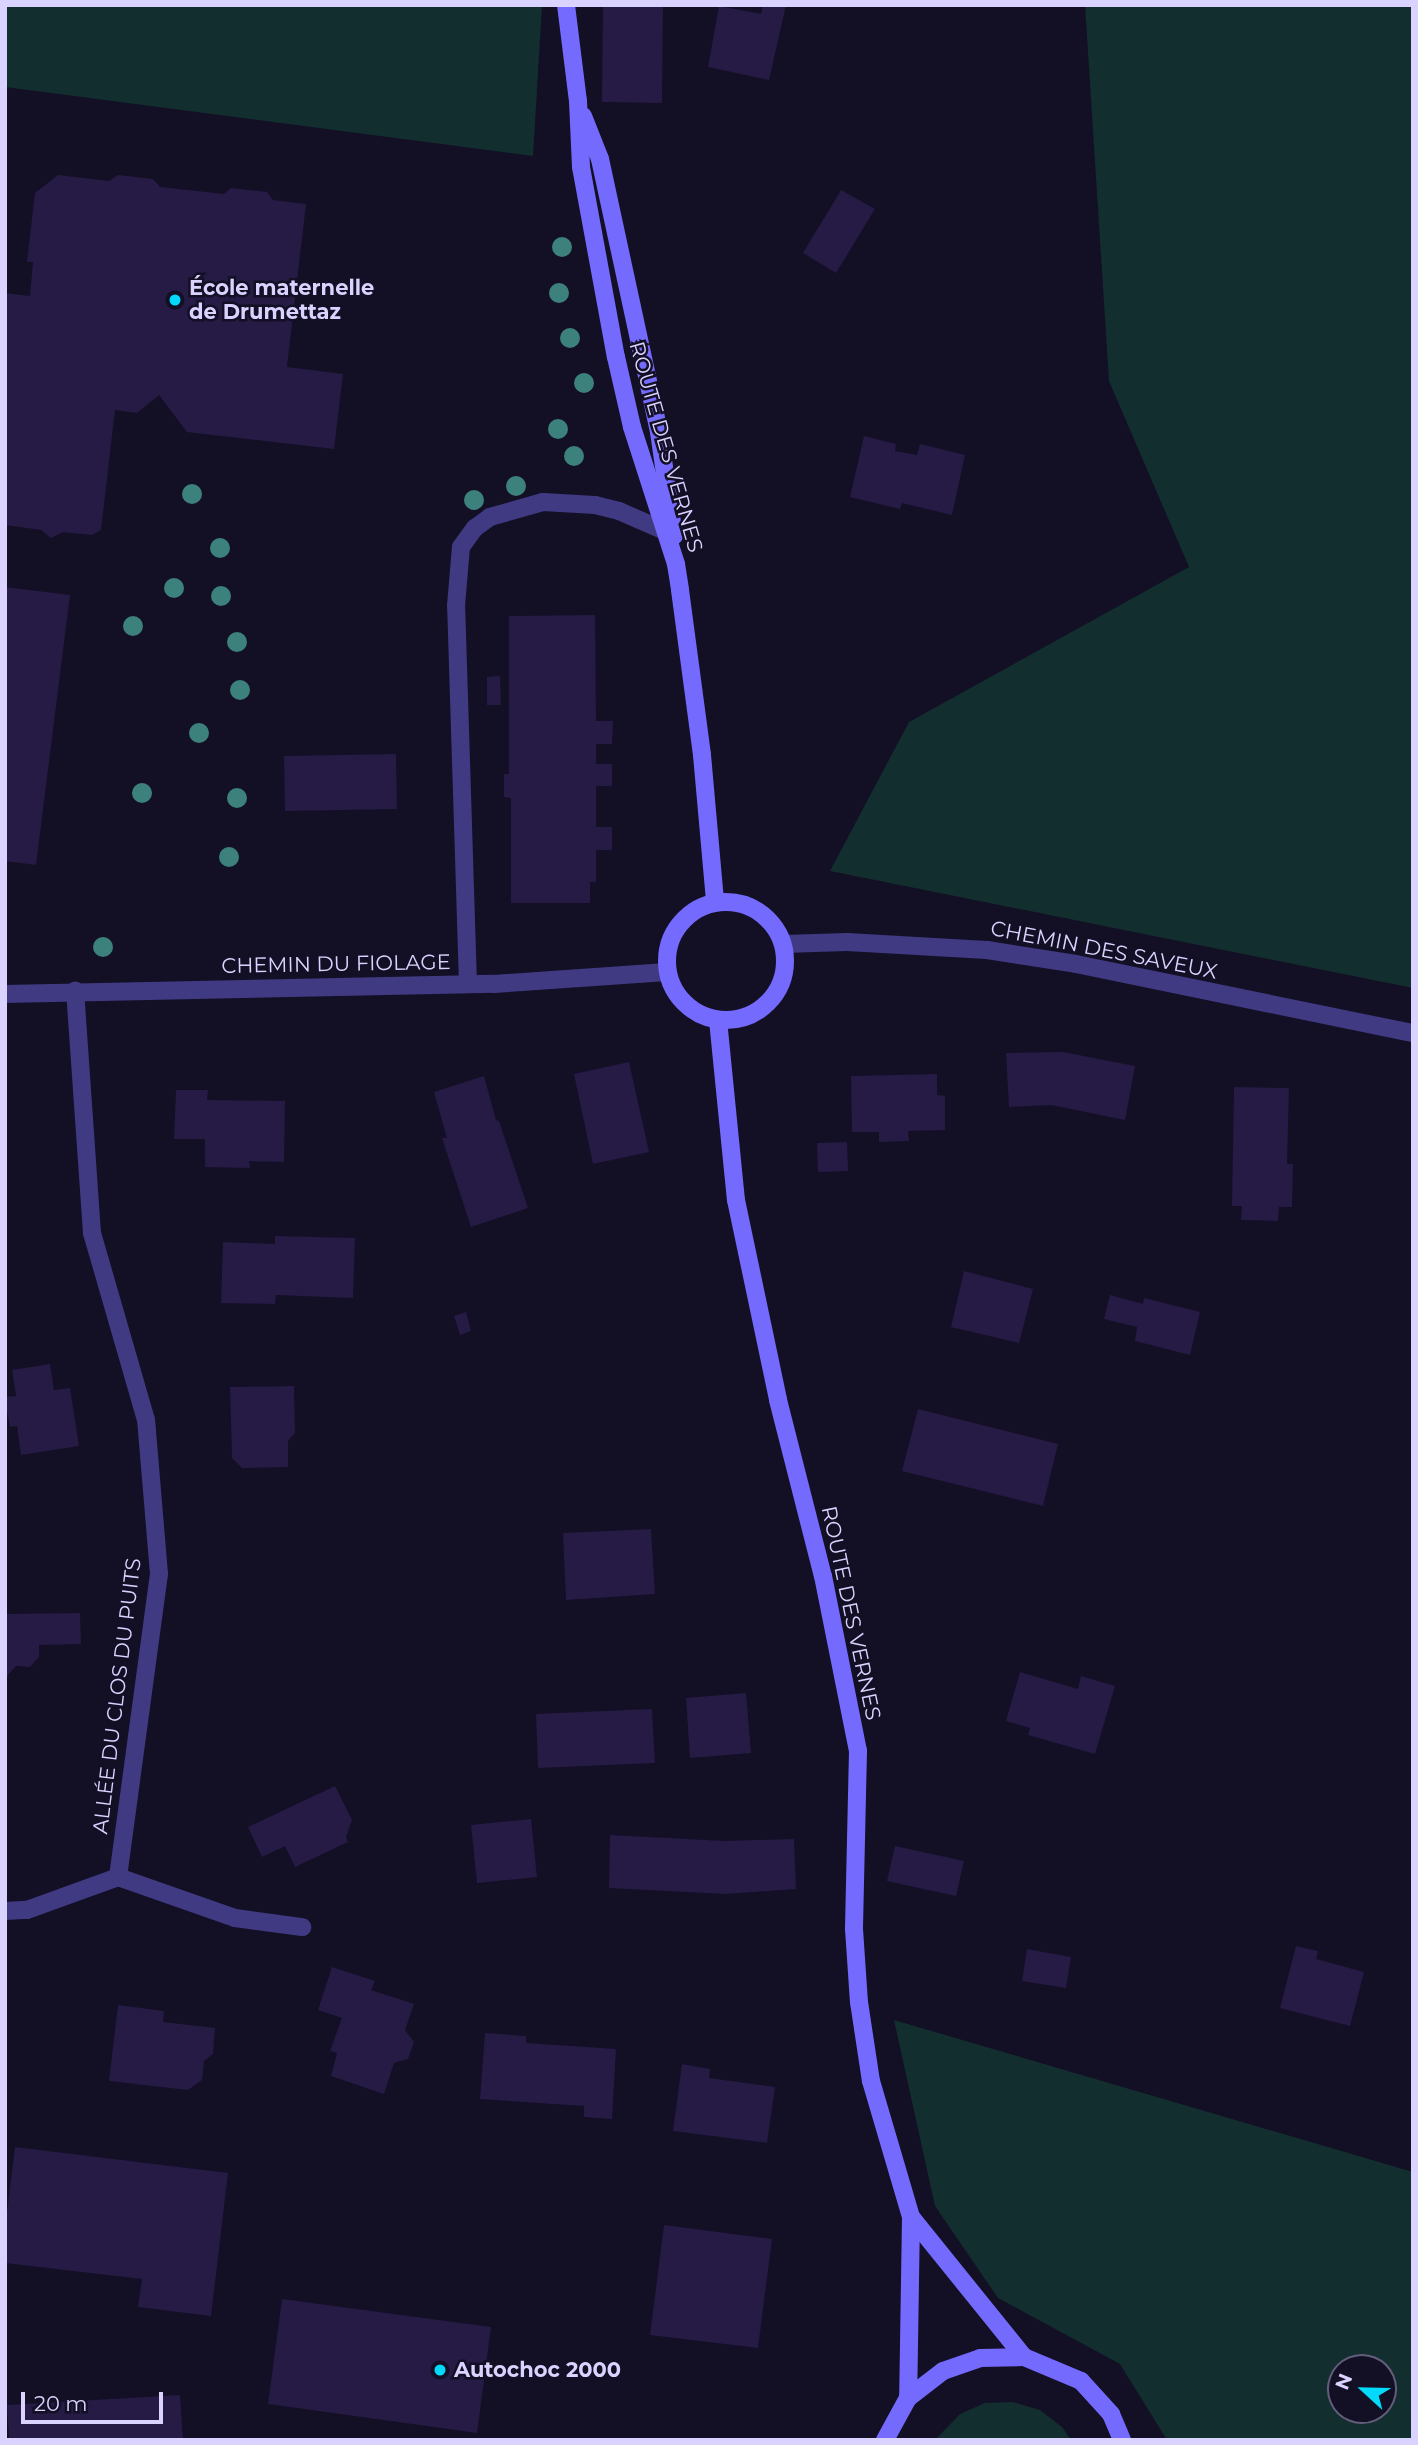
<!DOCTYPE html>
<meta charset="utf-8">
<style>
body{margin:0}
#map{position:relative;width:1418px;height:2445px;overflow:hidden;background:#130f25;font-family:Montserrat,sans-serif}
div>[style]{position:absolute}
.green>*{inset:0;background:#122e2f}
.building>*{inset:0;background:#251b45}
.service>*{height:18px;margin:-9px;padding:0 9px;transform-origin:9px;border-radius:9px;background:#403a83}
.minor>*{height:18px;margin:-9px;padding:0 9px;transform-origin:9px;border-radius:9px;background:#403a83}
.secondary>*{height:18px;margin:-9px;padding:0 9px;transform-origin:9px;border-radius:9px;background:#746bfe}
.secondary>.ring{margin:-9px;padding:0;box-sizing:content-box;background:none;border:18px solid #746bfe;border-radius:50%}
.trees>*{width:20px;height:20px;margin:-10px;border-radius:50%;background:#3d817c}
.dots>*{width:19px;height:19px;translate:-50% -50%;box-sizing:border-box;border:4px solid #130f25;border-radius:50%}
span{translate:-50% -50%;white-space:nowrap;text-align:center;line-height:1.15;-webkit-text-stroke:5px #130f25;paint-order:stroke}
.poi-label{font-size:21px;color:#dad3ff;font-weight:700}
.left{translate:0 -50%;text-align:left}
.street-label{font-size:21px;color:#dad3ff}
.frame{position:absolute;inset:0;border:7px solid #dad3ff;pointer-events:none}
.north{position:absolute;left:1327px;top:2354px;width:70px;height:70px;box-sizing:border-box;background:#130f25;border:2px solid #635d7c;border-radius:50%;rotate:292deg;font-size:19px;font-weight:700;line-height:28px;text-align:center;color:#dad3ff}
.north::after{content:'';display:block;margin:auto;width:24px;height:32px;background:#02d9fb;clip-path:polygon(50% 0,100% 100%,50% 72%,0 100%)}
.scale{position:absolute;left:21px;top:2392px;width:142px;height:32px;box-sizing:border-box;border:4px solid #dad3ff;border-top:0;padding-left:9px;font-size:21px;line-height:24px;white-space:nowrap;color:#dad3ff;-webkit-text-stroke:5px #130f25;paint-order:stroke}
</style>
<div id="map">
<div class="green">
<i style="clip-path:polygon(5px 5px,542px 6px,533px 156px,5px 87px)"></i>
<i style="clip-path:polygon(1085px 5px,1413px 5px,1413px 988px,830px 871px,909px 722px,1189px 567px,1109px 381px)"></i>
<i style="clip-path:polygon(evenodd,894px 2020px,1413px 2172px,1413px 2440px,1167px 2440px,1120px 2364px,998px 2298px,935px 2206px,894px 2020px,1383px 2368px,1383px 2410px,1341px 2410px,1341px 2368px,1383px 2368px)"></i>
<i style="clip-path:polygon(1013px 2402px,1040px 2410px,1062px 2427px,1071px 2440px,935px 2440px,960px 2414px,985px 2403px)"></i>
</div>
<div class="building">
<i style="clip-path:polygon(603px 5px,663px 5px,662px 103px,602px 102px)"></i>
<i style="clip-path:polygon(763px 5px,786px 5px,769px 80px,708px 67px,719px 6px,761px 14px)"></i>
<i style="clip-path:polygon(58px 175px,109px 181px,118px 175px,153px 179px,160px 187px,224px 194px,231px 188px,267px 192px,273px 200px,306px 204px,287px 367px,343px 374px,334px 449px,187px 432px,159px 395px,137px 413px,115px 410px,101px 530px,92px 535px,63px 532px,51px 538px,41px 530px,5px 525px,5px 293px,30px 296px,33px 262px,27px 262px,35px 193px)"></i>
<i style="clip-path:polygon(841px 190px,875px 209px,836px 273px,803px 253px)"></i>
<i style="clip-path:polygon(864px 436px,896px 444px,895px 451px,917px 455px,920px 444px,965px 455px,952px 515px,902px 503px,900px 509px,850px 497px)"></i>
<i style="clip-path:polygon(5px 587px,70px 595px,36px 865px,5px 861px)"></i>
<i style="clip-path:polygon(595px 615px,596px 721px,613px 721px,612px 744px,596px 744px,596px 764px,612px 764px,612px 786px,596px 786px,596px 827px,612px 827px,612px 850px,596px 850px,596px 882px,590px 882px,590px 903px,511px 903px,511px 798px,504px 797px,504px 774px,509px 774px,509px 616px)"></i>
<i style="clip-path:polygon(500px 676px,501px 705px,487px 705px,487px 677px)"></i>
<i style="clip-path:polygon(396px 754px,397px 809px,285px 811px,284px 756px)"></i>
<i style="clip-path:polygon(1063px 1052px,1135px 1066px,1125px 1120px,1051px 1105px,1009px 1107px,1006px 1053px)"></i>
<i style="clip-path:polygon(629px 1062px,649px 1152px,593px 1164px,574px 1074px)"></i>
<i style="clip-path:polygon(937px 1074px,937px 1095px,945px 1096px,945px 1130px,908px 1131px,909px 1141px,879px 1142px,879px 1132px,852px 1132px,851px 1076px)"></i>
<i style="clip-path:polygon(484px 1076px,496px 1120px,499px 1121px,528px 1208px,471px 1227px,442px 1138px,447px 1138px,434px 1092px)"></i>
<i style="clip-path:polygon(1234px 1087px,1289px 1088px,1287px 1164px,1293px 1164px,1292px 1207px,1279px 1207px,1278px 1221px,1241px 1220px,1242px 1206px,1232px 1206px)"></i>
<i style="clip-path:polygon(176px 1090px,208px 1090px,207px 1100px,285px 1101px,284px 1162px,249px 1161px,250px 1168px,205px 1167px,205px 1139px,174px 1139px)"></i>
<i style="clip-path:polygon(847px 1142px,848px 1171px,818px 1172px,817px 1143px)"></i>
<i style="clip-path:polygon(275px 1236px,355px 1238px,353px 1298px,276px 1295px,275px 1304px,221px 1303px,223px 1242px,275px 1244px)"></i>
<i style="clip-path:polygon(964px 1271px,1033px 1289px,1019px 1343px,951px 1327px)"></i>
<i style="clip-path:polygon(1110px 1295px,1143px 1304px,1144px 1298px,1200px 1312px,1190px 1355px,1135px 1341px,1137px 1327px,1104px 1319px)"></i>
<i style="clip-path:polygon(466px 1312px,471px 1331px,460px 1335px,454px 1316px)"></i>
<i style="clip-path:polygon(50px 1364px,54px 1390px,70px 1388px,79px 1446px,21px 1455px,17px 1426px,10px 1427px,5px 1401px,5px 1397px,16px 1396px,12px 1370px)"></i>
<i style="clip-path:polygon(294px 1386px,295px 1433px,288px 1441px,288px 1467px,242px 1468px,232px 1458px,230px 1387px)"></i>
<i style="clip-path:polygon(918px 1409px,1058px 1444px,1043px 1506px,902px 1471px)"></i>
<i style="clip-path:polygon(651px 1529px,655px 1594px,566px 1600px,563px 1533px)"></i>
<i style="clip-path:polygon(80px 1613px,81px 1644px,39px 1645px,39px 1657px,30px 1667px,16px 1666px,5px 1678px,5px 1614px)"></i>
<i style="clip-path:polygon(1020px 1672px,1078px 1689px,1081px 1676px,1115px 1686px,1095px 1754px,1028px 1735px,1030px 1728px,1006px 1721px)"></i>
<i style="clip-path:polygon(746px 1693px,751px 1753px,690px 1758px,686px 1698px)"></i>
<i style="clip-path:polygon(652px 1709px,655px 1763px,538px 1768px,536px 1714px)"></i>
<i style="clip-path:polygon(335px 1786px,352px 1820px,346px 1837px,348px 1842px,295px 1867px,285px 1846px,262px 1857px,248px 1827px)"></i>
<i style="clip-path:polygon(531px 1819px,537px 1877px,477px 1883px,471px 1825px)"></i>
<i style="clip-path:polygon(610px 1835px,724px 1841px,794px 1839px,796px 1889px,725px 1894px,609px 1888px)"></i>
<i style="clip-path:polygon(895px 1846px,964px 1861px,956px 1896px,887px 1881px)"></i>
<i style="clip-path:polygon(1296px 1946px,1318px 1951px,1316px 1959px,1364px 1972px,1350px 2026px,1280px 2008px)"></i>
<i style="clip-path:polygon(1027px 1949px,1071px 1957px,1066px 1988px,1022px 1981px)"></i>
<i style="clip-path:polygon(332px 1967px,375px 1981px,371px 1990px,414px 2004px,405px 2030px,414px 2042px,408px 2059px,394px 2063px,384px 2094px,331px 2076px,337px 2053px,330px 2051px,342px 2018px,318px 2010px)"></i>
<i style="clip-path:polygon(118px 2005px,164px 2011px,163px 2022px,215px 2028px,213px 2054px,204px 2061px,202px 2080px,188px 2090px,109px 2081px)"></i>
<i style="clip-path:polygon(485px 2033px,526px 2036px,526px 2043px,616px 2049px,612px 2119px,584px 2117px,584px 2106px,480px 2099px)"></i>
<i style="clip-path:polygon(682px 2064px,710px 2069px,709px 2078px,775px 2087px,767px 2143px,673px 2131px)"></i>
<i style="clip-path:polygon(15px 2147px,228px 2173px,211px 2316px,138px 2307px,142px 2279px,5px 2263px,5px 2228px)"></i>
<i style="clip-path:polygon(664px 2225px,772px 2239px,758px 2348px,650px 2335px)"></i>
<i style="clip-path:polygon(282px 2299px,491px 2327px,477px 2433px,268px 2404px)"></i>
<i style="clip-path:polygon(180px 2395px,183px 2440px,9px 2440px,7px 2405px)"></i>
</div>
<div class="service">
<i style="left:468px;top:984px;width:378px;rotate:-91.8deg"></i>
<i style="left:456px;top:606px;width:59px;rotate:-85.2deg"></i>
<i style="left:461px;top:547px;width:24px;rotate:-54deg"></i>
<i style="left:475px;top:528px;width:19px;rotate:-36deg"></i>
<i style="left:490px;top:517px;width:55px;rotate:-15.8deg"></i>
<i style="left:543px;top:502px;width:52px;rotate:3.3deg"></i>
<i style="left:595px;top:505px;width:25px;rotate:14deg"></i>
<i style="left:619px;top:511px;width:50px;rotate:23.5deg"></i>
</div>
<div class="minor">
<i style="left:783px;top:944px;width:64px;rotate:-1.8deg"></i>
<i style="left:847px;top:942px;width:140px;rotate:3.3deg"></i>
<i style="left:987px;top:950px;width:90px;rotate:8.9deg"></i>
<i style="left:1076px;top:964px;width:344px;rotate:11.6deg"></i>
<i style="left:5px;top:994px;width:489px;rotate:-1.2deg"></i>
<i style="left:494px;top:984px;width:173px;rotate:-4deg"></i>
<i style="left:118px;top:1877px;width:124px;rotate:19.3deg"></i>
<i style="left:235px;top:1918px;width:68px;rotate:7.7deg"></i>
<i style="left:5px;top:1911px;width:22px;rotate:-3deg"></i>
<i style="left:27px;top:1910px;width:97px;rotate:-19.9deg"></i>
<i style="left:118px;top:1877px;width:306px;rotate:-82.3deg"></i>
<i style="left:159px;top:1574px;width:155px;rotate:-94.8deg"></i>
<i style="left:146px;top:1420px;width:195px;rotate:-106.1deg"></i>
<i style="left:92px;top:1233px;width:243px;rotate:-94deg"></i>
</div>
<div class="secondary">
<i style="left:566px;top:5px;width:97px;rotate:82.9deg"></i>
<i style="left:578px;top:101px;width:66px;rotate:87.4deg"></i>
<i style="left:581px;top:167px;width:193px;rotate:79.6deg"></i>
<i style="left:616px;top:357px;width:72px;rotate:77.1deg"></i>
<i style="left:632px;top:427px;width:144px;rotate:72.2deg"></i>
<i style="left:676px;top:564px;width:26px;rotate:81deg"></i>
<i style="left:680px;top:590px;width:166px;rotate:82.4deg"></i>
<i style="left:702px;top:755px;width:148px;rotate:84.9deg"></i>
<i style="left:583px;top:116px;width:46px;rotate:68.4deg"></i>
<i style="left:600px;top:159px;width:279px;rotate:77.8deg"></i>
<i style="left:659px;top:432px;width:105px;rotate:81.8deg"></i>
<i class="ring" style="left:667px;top:902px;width:100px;height:100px"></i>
<i style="left:718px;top:1020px;width:181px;rotate:84.3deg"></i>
<i style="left:736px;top:1200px;width:204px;rotate:78.1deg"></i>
<i style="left:778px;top:1400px;width:182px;rotate:75.7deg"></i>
<i style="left:823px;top:1576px;width:178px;rotate:78.7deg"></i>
<i style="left:858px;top:1751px;width:178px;rotate:91.3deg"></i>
<i style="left:854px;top:1929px;width:73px;rotate:86.1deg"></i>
<i style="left:859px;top:2002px;width:80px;rotate:81.4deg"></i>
<i style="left:871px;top:2081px;width:142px;rotate:73.6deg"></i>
<i style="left:911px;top:2217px;width:181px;rotate:90.9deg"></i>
<i style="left:911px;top:2217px;width:180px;rotate:51.1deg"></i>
<i style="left:885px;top:2440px;width:48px;rotate:-61.3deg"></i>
<i style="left:908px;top:2398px;width:44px;rotate:-37.6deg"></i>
<i style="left:943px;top:2371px;width:39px;rotate:-19deg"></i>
<i style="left:980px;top:2358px;width:44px;rotate:-1.3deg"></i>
<i style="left:1024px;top:2357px;width:62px;rotate:22.8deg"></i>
<i style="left:1081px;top:2381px;width:45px;rotate:47.7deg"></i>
<i style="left:1111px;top:2414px;width:28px;rotate:67deg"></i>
</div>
<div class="trees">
<i style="left:562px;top:247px"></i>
<i style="left:559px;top:293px"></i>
<i style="left:570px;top:338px"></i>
<i style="left:584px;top:383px"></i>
<i style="left:558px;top:429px"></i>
<i style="left:574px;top:456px"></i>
<i style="left:516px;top:486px"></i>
<i style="left:192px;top:494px"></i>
<i style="left:474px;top:500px"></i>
<i style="left:220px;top:548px"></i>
<i style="left:174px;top:588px"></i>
<i style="left:221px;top:596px"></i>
<i style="left:133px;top:626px"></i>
<i style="left:237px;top:642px"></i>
<i style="left:240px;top:690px"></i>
<i style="left:199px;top:733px"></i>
<i style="left:142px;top:793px"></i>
<i style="left:237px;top:798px"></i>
<i style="left:229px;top:857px"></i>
<i style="left:103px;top:947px"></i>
</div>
<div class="dots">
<i style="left:175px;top:300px;background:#02d9fb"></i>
<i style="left:440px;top:2370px;background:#02d9fb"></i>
</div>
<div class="poi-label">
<span class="left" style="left:189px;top:300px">École maternelle<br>de Drumettaz</span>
<span class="left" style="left:454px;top:2370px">Autochoc 2000</span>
</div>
<div class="street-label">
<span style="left:666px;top:447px;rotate:74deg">ROUTE DES VERNES</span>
<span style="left:1104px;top:950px;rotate:11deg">CHEMIN DES SAVEUX</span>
<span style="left:336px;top:964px;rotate:-1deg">CHEMIN DU FIOLAGE</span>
<span style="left:851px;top:1613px;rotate:78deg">ROUTE DES VERNES</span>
<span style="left:117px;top:1696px;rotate:-83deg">ALLÉE DU CLOS DU PUITS</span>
</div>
<div class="frame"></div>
<div class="north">N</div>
<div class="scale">20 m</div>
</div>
